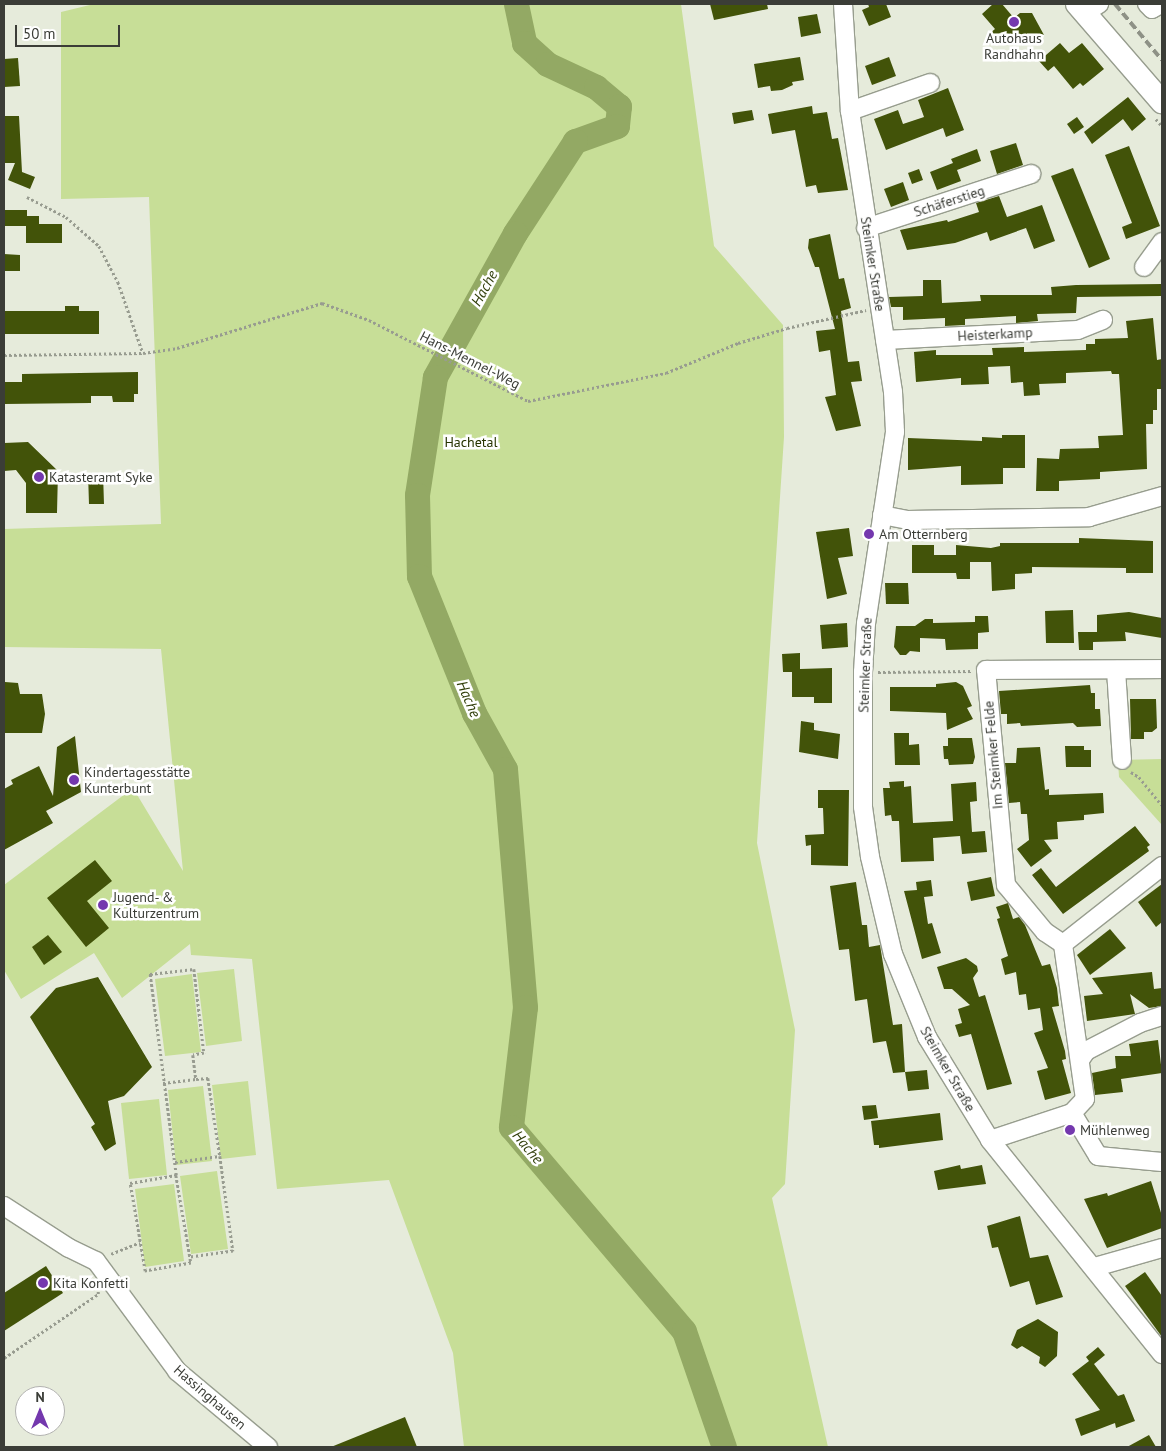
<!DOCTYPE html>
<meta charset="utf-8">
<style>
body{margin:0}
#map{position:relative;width:1166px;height:1451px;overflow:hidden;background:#e6ebdb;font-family:"PT Sans",sans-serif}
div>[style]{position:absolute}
.green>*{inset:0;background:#c7de97}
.river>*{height:25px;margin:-12.5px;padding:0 12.5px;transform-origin:12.5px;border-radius:12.5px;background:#93a964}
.building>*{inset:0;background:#425309}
.path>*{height:2.5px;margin-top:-1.25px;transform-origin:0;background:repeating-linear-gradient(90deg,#989c90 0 2.5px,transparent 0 5px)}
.roads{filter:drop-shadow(1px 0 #979d8e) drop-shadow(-1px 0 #979d8e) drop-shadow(0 1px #979d8e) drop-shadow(0 -1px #979d8e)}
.minor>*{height:18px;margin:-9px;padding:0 9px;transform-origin:9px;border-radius:9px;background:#fff}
.major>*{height:22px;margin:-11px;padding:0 11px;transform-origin:11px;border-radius:11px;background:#fff}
.rail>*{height:4px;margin-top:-2px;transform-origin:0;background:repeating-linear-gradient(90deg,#8e9186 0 8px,transparent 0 12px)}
.dots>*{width:14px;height:14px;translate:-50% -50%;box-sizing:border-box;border:2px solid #fff;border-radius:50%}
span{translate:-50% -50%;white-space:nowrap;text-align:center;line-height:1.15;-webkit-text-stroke:5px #fff;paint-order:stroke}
.poi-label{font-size:14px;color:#3b3d37}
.left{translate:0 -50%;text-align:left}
.street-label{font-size:14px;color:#3b3d37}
.park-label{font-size:14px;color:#273400}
.water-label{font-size:15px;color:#323f0b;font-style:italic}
.frame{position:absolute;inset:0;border:5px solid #3b3d37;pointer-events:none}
.north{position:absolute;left:15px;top:1386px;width:50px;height:50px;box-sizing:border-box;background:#fff;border:1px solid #b1b1af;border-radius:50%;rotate:0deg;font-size:14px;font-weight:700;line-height:20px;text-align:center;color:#3b3d37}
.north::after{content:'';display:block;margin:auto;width:18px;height:22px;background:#7438ae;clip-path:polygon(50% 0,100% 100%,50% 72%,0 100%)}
.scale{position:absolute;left:15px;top:25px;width:105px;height:22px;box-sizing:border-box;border:2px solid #3b3d37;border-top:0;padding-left:6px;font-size:15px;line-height:18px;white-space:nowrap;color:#3b3d37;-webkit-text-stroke:4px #fff;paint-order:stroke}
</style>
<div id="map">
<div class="green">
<i style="clip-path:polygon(94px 4px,681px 4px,714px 246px,783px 325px,784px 437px,757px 843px,795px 1030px,785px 1184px,772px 1198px,828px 1447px,464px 1447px,453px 1353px,389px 1180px,277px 1189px,252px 959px,191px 955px,190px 944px,122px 998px,94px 953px,21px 999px,4px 970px,4px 885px,133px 788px,183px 871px,161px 649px,4px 647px,4px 529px,161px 524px,149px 197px,61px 199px,61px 12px)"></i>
<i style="clip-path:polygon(1162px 759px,1162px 825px,1119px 777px,1118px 760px)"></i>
<i style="clip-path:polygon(234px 969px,242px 1041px,206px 1046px,197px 973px)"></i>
<i style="clip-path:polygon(192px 974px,201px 1052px,165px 1056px,155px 979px)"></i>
<i style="clip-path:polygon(248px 1081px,256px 1155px,221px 1159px,212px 1085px)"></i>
<i style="clip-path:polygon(203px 1086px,212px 1161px,176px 1165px,168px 1090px)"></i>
<i style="clip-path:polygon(159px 1099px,167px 1175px,129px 1179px,121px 1103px)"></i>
<i style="clip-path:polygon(217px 1171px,228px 1249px,191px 1254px,180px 1176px)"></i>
<i style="clip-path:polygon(174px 1184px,184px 1261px,145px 1267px,135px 1189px)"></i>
</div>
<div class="river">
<i style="left:516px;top:4px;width:40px;rotate:78deg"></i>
<i style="left:524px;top:43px;width:31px;rotate:42deg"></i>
<i style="left:547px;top:64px;width:54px;rotate:25.1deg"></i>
<i style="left:596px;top:87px;width:30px;rotate:40deg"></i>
<i style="left:619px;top:106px;width:20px;rotate:96deg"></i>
<i style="left:617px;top:126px;width:45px;rotate:160.3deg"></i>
<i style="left:575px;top:141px;width:110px;rotate:123.1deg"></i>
<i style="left:515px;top:233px;width:165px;rotate:119.1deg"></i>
<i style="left:435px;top:377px;width:119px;rotate:98.7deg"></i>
<i style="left:417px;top:495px;width:81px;rotate:88.6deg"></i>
<i style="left:419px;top:576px;width:148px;rotate:68.1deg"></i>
<i style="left:474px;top:713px;width:64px;rotate:61deg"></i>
<i style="left:505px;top:769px;width:239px;rotate:85.2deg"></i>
<i style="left:525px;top:1007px;width:121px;rotate:96.7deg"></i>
<i style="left:511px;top:1127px;width:267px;rotate:49.7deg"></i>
<i style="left:684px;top:1331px;width:123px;rotate:71deg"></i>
</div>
<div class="building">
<i style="clip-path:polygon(710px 4px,767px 4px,768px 9px,714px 20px)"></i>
<i style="clip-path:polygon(868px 4px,886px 4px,891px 17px,869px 26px,862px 10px,869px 7px)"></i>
<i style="clip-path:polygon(993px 4px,1002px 4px,1014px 18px,1020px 13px,1032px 13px,1044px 35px,1024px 42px,1016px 33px,1006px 42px,1004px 39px,998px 44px,989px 34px,995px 29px,982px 14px)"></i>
<i style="clip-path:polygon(817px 14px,821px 33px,801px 37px,798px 17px)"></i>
<i style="clip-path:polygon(1060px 43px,1069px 53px,1082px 43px,1104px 69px,1083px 86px,1080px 83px,1073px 89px,1054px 66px,1048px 71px,1039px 61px)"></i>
<i style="clip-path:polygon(800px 57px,804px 80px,792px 82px,793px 85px,782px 90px,771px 91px,770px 86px,758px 88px,754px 64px)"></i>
<i style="clip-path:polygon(889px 57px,896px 76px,872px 85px,865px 66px)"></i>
<i style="clip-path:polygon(18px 58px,20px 86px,4px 87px,4px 59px)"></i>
<i style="clip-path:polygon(948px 88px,964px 130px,946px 137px,943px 128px,886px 150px,874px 119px,898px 110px,903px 124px,924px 117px,918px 100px)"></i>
<i style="clip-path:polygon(1128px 97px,1146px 119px,1132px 131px,1123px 119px,1092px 144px,1084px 132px)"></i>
<i style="clip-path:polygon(812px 106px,813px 114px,827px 112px,832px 139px,838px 138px,848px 190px,818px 193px,816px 185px,806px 187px,795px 130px,772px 134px,768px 114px)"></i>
<i style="clip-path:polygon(752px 110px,754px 120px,734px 124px,732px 113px)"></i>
<i style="clip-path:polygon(4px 116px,19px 116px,22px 172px,35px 177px,30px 189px,8px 180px,15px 163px,4px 163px)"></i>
<i style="clip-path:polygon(1077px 117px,1084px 127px,1074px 134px,1067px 124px)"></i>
<i style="clip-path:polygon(1016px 143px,1023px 165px,997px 174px,990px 151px)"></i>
<i style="clip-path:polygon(1129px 146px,1160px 226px,1126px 239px,1122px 227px,1132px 223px,1105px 155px)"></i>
<i style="clip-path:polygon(977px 149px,981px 161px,957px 170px,961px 181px,937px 190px,930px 172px,953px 163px,951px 159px)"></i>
<i style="clip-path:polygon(1073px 168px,1110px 259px,1089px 268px,1051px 176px)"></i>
<i style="clip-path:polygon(919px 169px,923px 180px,912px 184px,908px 173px)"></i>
<i style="clip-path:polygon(903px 182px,909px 200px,891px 207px,884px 189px)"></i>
<i style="clip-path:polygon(999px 196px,1007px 217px,1042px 205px,1055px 241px,1034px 249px,1026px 228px,990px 241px,987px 232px,955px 243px,907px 250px,900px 230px,947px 220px,948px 222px,979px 212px,976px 203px)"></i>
<i style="clip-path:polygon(4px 210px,27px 210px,27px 216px,39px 216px,39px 224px,62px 224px,62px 243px,26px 243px,26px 226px,4px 226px)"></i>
<i style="clip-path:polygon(830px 234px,839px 279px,844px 278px,851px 308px,841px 311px,848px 362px,859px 361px,862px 381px,851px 382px,861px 426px,836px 431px,825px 397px,836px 395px,830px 350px,819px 352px,816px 331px,835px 329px,819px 267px,815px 267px,808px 248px,809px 239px)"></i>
<i style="clip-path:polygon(4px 254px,20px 255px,20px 271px,4px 271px)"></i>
<i style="clip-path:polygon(923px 280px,941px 280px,942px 303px,981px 301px,980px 295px,1052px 295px,1051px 287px,1076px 285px,1162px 284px,1162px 296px,1077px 297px,1076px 313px,1037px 314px,1038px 321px,1016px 323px,1016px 316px,965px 319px,965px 325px,945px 326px,945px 318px,903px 320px,903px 307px,891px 307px,889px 297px,923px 296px)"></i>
<i style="clip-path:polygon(65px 306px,79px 306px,79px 311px,99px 311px,99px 334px,4px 334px,4px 311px,65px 311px)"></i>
<i style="clip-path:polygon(1153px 318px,1157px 360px,1162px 359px,1162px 389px,1157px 389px,1157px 410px,1153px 410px,1153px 424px,1146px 424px,1147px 469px,1100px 472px,1100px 479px,1059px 481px,1059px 491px,1036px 491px,1037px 458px,1059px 459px,1060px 449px,1099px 448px,1098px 436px,1123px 435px,1119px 374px,1112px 374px,1111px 371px,1066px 373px,1066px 383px,1039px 384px,1040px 395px,1024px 396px,1023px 382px,1011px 383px,1010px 366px,988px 367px,989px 384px,961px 385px,961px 378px,916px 382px,914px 352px,936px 350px,936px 355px,993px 355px,992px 348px,1024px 347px,1024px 352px,1086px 350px,1086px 344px,1095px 344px,1095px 339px,1128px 338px,1126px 321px)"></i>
<i style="clip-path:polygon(138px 372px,138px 394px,134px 394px,134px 402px,113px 402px,112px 396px,91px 396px,91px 403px,4px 404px,4px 382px,22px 382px,22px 374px)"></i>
<i style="clip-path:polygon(1002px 435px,1025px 435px,1025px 468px,1003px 468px,1003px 484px,961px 485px,961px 466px,908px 470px,908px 438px,982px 441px,982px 437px,1002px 438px)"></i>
<i style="clip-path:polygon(28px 442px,58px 471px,57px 513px,26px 513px,26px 483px,16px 470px,4px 471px,4px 443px)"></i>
<i style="clip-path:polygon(88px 473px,103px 473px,104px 504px,89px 504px)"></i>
<i style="clip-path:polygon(849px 528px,853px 556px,838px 558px,847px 594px,827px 599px,816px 532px)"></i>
<i style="clip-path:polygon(1079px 538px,1153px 541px,1153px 573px,1126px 573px,1126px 568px,1032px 567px,1032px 573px,1015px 574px,1015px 589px,992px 591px,991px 562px,970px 562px,970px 579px,957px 579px,956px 573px,912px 573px,912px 545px,934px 545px,934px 555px,956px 555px,956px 545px,991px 548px,1000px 546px,1000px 543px,1079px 543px)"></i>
<i style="clip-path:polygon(885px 583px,908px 583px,909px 604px,886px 604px)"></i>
<i style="clip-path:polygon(1073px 610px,1074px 643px,1046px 643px,1045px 611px)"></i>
<i style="clip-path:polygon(1129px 612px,1162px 618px,1162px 638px,1125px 632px,1126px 641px,1093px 642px,1093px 650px,1079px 650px,1078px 632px,1097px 632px,1097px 615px)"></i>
<i style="clip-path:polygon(975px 616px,988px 616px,989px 632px,978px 633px,978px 649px,946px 650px,945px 639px,920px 638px,920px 652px,910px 651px,906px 655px,900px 655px,894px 647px,896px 626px,915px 626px,925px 619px,933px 619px,933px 623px,975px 622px)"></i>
<i style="clip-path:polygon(847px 623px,848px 647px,822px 649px,820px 625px)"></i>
<i style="clip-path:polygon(800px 653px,800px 669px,832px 668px,832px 703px,814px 703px,814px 697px,792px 697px,792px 672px,783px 672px,782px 654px)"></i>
<i style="clip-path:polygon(5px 682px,18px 683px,20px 694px,42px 694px,45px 714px,42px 733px,4px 733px)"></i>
<i style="clip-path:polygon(956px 682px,963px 686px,972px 706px,967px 708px,973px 719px,947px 730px,946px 713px,890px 711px,890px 687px,936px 687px,936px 684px)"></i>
<i style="clip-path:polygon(1090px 685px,1091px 693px,1095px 693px,1095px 709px,1100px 709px,1101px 726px,1077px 727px,1073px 723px,1021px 726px,1020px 723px,1007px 724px,1007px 714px,1001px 714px,999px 691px)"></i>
<i style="clip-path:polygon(1130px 699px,1156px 699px,1157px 728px,1152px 732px,1144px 732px,1144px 739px,1131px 739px)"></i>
<i style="clip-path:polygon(801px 721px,814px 723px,814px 730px,840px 734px,838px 759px,799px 752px)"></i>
<i style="clip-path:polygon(894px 733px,909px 733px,909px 745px,919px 744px,920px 765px,895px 765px)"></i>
<i style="clip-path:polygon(75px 736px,81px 792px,46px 811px,53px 823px,4px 850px,4px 789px,13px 784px,11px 780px,39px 766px,53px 796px,57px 747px)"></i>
<i style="clip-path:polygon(948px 738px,972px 738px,975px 757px,973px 764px,949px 765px,948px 759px,944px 759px,943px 746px,948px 746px)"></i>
<i style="clip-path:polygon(1065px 746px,1084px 746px,1084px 750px,1091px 750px,1091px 767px,1066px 767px)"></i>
<i style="clip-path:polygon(1040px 747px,1045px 790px,1049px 789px,1049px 795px,1103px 793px,1104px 813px,1084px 815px,1084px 820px,1057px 822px,1058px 839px,1044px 840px,1052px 851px,1031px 867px,1017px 849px,1029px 840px,1027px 814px,1021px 814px,1020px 802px,1009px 803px,1005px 763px,1016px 763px,1017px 748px)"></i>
<i style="clip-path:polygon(904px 781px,904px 787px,911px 786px,913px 823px,953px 821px,951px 784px,976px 782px,977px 801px,970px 802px,972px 832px,985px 831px,987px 852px,962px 854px,960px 836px,933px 838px,934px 861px,901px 862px,899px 821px,892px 821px,891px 815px,885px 816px,883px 788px,890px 788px,889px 782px)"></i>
<i style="clip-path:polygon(818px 790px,849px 790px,848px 866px,811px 865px,811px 845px,806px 846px,805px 835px,824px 834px,823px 808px,818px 808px)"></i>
<i style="clip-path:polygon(1135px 826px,1150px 845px,1147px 847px,1149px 851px,1063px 914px,1032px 875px,1041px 868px,1056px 887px)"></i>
<i style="clip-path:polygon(95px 860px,112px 881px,87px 901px,109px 928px,86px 947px,47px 898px)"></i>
<i style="clip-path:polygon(991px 877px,995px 896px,971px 901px,967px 882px)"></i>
<i style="clip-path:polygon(931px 880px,933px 896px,924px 897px,928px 924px,932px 923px,941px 953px,922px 959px,904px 891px,917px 890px,916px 882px)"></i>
<i style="clip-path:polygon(856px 882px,862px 925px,867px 925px,869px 947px,880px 945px,893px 1025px,902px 1024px,905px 1072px,893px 1073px,886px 1041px,873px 1043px,867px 999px,855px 1001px,849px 949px,839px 950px,830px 886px)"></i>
<i style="clip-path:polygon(1162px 884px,1162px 922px,1156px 927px,1138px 902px)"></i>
<i style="clip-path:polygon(1008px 903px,1013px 919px,1019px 917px,1025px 925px,1042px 966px,1050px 964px,1057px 988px,1059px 1006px,1052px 1007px,1065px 1051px,1066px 1059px,1062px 1060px,1071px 1093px,1045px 1100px,1037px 1071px,1048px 1068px,1034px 1033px,1043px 1030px,1040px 1008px,1028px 1010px,1026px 994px,1019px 995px,1016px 972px,1005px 975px,1001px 959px,1008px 956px,997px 919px,1000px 918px,996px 907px)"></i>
<i style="clip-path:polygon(1110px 929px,1126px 948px,1090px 975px,1077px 955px)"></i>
<i style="clip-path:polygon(48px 935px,62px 952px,44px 965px,32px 947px)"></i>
<i style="clip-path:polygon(966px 958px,977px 966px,978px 971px,973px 978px,979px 997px,985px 995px,1012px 1084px,987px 1090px,971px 1034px,959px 1037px,955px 1025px,962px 1023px,958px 1009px,970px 1005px,952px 989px,944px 989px,937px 967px)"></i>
<i style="clip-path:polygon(1152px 972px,1154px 989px,1162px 988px,1162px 1006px,1149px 1008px,1130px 994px,1135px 1014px,1087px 1021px,1084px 996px,1103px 994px,1092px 978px)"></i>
<i style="clip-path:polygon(98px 977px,152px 1067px,124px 1096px,108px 1101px,116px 1144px,105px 1151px,91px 1127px,95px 1124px,30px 1017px,56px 988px)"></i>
<i style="clip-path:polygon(1158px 1040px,1162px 1073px,1121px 1079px,1123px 1092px,1095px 1095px,1092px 1073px,1116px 1068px,1115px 1056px,1131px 1056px,1129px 1044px)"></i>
<i style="clip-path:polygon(927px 1070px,929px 1089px,908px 1091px,905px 1072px)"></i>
<i style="clip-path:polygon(876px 1105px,878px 1118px,864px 1120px,862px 1106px)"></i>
<i style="clip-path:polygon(940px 1113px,943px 1140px,879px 1148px,879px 1145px,874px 1145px,871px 1121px)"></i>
<i style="clip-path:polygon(960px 1165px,961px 1169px,982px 1165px,986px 1184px,938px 1190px,934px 1171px)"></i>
<i style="clip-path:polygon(1151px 1181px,1162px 1216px,1162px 1228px,1107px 1248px,1084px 1199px,1107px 1193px,1108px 1196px)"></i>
<i style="clip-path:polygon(1020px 1216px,1030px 1258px,1048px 1255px,1063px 1297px,1036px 1305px,1029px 1281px,1010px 1287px,998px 1247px,992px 1248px,987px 1226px)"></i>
<i style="clip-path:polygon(46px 1266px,63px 1293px,4px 1331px,4px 1293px)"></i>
<i style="clip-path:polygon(1145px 1272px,1162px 1296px,1162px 1337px,1125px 1286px)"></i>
<i style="clip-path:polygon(1038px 1319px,1058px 1332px,1057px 1356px,1045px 1367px,1039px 1363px,1040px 1357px,1022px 1346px,1017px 1349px,1011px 1345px,1017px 1330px)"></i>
<i style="clip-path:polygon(1098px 1347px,1105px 1355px,1094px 1364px,1118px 1396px,1124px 1394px,1135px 1421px,1116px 1428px,1115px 1423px,1081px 1436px,1075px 1419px,1100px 1410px,1072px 1374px,1089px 1361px,1086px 1357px)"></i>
<i style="clip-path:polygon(405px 1417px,417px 1447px,331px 1447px)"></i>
<i style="clip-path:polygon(1149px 1435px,1156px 1447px,1127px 1447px)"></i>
</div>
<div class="path">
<i style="left:1156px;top:119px;width:9px;rotate:49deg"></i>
<i style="left:27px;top:197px;width:44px;rotate:27.1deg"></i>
<i style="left:66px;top:217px;width:44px;rotate:41.3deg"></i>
<i style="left:99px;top:246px;width:41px;rotate:62.2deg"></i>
<i style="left:118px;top:282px;width:75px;rotate:70.6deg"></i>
<i style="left:4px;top:355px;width:139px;rotate:-0.8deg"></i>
<i style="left:143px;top:353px;width:34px;rotate:-8deg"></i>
<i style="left:177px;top:348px;width:152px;rotate:-17.2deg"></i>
<i style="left:322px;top:303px;width:50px;rotate:19.9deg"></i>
<i style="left:369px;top:320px;width:178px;rotate:27deg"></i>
<i style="left:528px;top:401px;width:141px;rotate:-11.5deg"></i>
<i style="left:666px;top:373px;width:78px;rotate:-22.6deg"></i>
<i style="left:738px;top:343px;width:51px;rotate:-17deg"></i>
<i style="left:787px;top:328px;width:81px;rotate:-12.8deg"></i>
<i style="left:878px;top:672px;width:94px;rotate:-0.6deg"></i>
<i style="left:1131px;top:772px;width:9px;rotate:32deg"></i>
<i style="left:1139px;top:777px;width:36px;rotate:51deg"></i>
<i style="left:163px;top:1083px;width:33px;rotate:-7deg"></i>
<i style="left:175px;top:1162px;width:45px;rotate:-7.6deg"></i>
<i style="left:220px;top:1156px;width:96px;rotate:82.2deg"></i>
<i style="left:233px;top:1251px;width:43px;rotate:172.1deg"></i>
<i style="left:176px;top:1175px;width:203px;rotate:-97.4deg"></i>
<i style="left:150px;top:974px;width:44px;rotate:-6.5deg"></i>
<i style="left:194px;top:969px;width:85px;rotate:83.2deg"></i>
<i style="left:204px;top:1053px;width:11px;rotate:170deg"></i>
<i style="left:193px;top:1055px;width:24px;rotate:83deg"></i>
<i style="left:196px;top:1079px;width:12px;rotate:-5deg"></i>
<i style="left:208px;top:1078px;width:79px;rotate:81.3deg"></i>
<i style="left:176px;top:1175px;width:89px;rotate:80.3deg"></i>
<i style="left:191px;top:1263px;width:47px;rotate:170.1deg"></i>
<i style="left:145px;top:1271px;width:89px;rotate:-99.7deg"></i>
<i style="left:130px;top:1183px;width:47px;rotate:-9.9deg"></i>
<i style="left:111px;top:1254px;width:31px;rotate:-22deg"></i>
<i style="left:4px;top:1358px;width:114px;rotate:-34.2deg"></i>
<i style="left:98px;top:1294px;width:4px;rotate:-90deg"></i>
</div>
<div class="roads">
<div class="minor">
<i style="left:843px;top:4px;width:107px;rotate:86.3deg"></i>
<i style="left:850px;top:111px;width:284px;rotate:81.3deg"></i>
<i style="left:893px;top:392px;width:40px;rotate:87.1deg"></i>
<i style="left:895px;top:432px;width:193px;rotate:98.6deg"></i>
<i style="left:866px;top:623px;width:49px;rotate:93.5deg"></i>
<i style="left:863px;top:672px;width:135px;rotate:90deg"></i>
<i style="left:863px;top:807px;width:50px;rotate:82deg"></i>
<i style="left:870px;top:857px;width:100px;rotate:76.7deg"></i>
<i style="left:893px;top:954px;width:90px;rotate:67.7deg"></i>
<i style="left:927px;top:1037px;width:121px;rotate:58.5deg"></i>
<i style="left:990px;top:1140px;width:275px;rotate:51.2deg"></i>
<i style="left:1147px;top:4px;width:7px;rotate:45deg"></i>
<i style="left:1152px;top:9px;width:10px;rotate:-29deg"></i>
<i style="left:1085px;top:13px;width:17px;rotate:-33deg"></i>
<i style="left:850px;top:111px;width:85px;rotate:-19.3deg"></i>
<i style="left:866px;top:228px;width:174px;rotate:-18.1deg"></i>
<i style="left:1144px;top:267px;width:31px;rotate:-54deg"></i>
<i style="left:885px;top:340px;width:193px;rotate:-3deg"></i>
<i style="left:1078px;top:330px;width:27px;rotate:-22deg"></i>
<i style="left:882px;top:515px;width:25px;rotate:11deg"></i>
<i style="left:907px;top:520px;width:182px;rotate:-0.9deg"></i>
<i style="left:1089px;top:517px;width:76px;rotate:-16deg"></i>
<i style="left:1116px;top:670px;width:90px;rotate:86.2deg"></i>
<i style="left:1063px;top:944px;width:22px;rotate:-146deg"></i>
<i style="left:1045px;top:932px;width:61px;rotate:-129.7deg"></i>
<i style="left:1006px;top:885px;width:216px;rotate:-95.3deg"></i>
<i style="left:986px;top:670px;width:176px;rotate:-0.3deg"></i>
<i style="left:1080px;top:1060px;width:11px;rotate:-56deg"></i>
<i style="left:1086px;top:1051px;width:61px;rotate:-27.4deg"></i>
<i style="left:1140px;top:1023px;width:23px;rotate:-18deg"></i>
<i style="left:1072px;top:1113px;width:50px;rotate:58.8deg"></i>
<i style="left:1098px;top:1156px;width:64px;rotate:5.4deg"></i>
<i style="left:990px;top:1140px;width:86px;rotate:-18.2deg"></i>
<i style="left:1072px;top:1113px;width:19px;rotate:-47deg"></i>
<i style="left:1085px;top:1099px;width:157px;rotate:-98.1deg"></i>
<i style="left:1063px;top:944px;width:126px;rotate:-38.2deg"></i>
<i style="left:4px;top:1206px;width:77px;rotate:32.9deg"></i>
<i style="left:69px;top:1248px;width:30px;rotate:26deg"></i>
<i style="left:96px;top:1261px;width:137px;rotate:53.6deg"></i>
<i style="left:177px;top:1371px;width:119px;rotate:39.9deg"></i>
<i style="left:1095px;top:1267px;width:70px;rotate:-15.8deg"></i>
</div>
<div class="major">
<i style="left:1077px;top:4px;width:130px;rotate:49.1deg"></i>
</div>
</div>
<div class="rail">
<i style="left:1115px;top:4px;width:73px;rotate:50deg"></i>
</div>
<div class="dots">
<i style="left:1014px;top:22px;background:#7438ae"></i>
<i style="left:39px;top:477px;background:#7438ae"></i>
<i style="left:869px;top:534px;background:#7438ae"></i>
<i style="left:74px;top:780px;background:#7438ae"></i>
<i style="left:103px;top:905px;background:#7438ae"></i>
<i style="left:1070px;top:1130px;background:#7438ae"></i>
<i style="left:43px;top:1283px;background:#7438ae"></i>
</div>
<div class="poi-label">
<span style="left:1014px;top:46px">Autohaus<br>Randhahn</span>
<span class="left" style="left:49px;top:477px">Katasteramt Syke</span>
<span class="left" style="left:879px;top:534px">Am Otternberg</span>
<span class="left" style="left:84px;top:780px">Kindertagesstätte<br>Kunterbunt</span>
<span class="left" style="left:113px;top:905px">Jugend- &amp;<br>Kulturzentrum</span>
<span class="left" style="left:1080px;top:1130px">Mühlenweg</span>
<span class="left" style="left:53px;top:1283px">Kita Konfetti</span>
</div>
<div class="street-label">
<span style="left:949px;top:201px;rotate:-18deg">Schäferstieg</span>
<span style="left:873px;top:264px;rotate:81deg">Steimker Straße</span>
<span style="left:995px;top:334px;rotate:-3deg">Heisterkamp</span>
<span style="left:470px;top:360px;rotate:27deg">Hans-Mennel-Weg</span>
<span style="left:865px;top:665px;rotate:-88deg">Steimker Straße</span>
<span style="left:993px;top:755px;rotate:-95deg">Im Steimker Felde</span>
<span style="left:948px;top:1069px;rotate:60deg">Steimker Straße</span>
<span style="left:210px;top:1397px;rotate:41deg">Hassinghausen</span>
</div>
<div class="park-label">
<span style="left:471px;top:442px">Hachetal</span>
</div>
<div class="water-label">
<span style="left:484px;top:288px;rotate:-61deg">Hache</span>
<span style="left:469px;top:699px;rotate:67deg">Hache</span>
<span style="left:528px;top:1147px;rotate:50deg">Hache</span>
</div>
<div class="frame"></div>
<div class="north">N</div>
<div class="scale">50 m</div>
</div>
